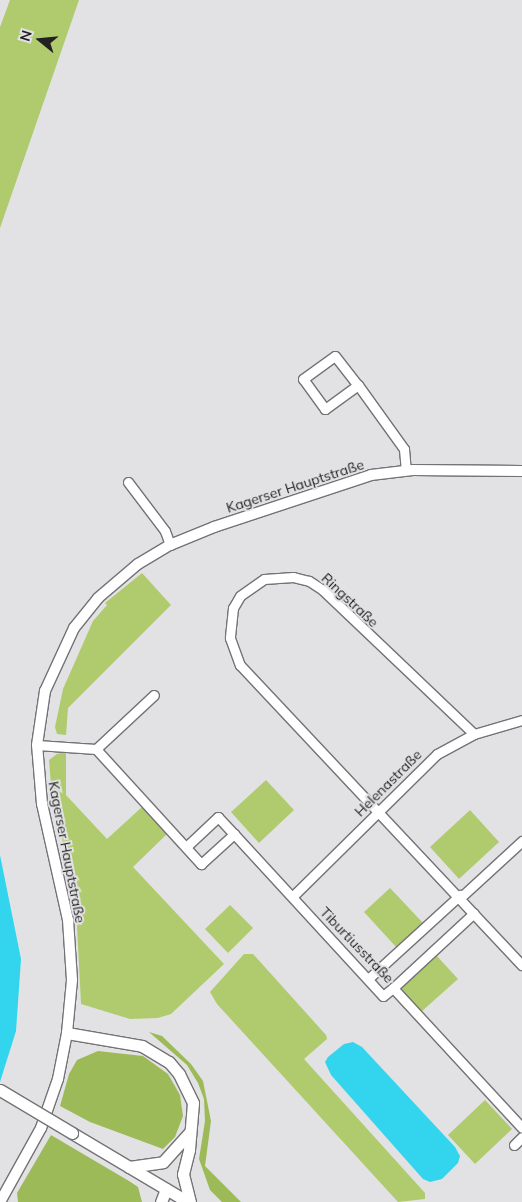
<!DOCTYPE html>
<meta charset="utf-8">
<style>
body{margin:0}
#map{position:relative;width:522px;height:1202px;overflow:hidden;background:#e2e2e5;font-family:Mulish,sans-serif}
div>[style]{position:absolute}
.green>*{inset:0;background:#afcb6d}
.forest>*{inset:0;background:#9dba58}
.water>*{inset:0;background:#32d5ed}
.roads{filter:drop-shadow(1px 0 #737376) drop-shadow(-1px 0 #737376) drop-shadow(0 1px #737376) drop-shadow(0 -1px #737376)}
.minor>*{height:9px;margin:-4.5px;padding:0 4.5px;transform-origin:4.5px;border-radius:4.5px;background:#fff}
.tertiary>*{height:10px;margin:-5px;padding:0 5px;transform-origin:5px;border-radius:5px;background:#fff}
.secondary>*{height:11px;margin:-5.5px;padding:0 5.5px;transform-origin:5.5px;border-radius:5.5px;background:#fff}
.bridges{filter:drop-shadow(1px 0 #737376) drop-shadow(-1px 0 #737376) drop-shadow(0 1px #737376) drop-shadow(0 -1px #737376)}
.secondary-bridge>*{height:11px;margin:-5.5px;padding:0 5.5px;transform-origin:5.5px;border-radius:5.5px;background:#fff}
span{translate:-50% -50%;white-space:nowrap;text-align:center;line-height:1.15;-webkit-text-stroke:4px #e2e2e5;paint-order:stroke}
.street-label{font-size:14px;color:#212122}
.north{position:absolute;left:15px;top:15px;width:50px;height:50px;-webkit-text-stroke:4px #e2e2e5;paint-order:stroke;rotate:287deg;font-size:14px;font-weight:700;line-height:20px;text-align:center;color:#212122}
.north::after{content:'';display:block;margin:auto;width:18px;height:22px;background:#212122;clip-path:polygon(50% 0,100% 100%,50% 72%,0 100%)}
</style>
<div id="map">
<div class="green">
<i style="clip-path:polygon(10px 0,79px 0,0 228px,0 27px)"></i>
<i style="clip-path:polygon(142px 573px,171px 605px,68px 708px,66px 735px,57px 734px,55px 727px,63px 689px,93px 621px,107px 605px,105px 603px)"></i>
<i style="clip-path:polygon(66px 752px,66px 795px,107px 839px,142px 807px,167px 834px,133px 867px,224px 964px,171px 1014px,158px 1018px,130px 1019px,81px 1004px,76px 907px,51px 785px,49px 760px,57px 754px)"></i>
<i style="clip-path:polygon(266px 780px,294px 810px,259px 843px,231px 812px)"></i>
<i style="clip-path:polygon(470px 810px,499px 842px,459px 879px,430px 847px)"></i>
<i style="clip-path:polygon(390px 888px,423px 923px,397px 948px,364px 912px)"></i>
<i style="clip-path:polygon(230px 905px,253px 928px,228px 953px,205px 929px)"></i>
<i style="clip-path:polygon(244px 954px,253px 954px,326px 1035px,327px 1039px,304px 1059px,425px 1193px,425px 1199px,398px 1202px,217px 1004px,210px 992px)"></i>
<i style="clip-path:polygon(436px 955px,458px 979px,421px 1012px,402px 990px,403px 985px)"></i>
<i style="clip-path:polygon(485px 1100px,512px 1129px,475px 1164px,448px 1135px)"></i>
</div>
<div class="forest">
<i style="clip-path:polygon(149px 1032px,162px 1036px,191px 1064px,203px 1081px,211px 1121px,205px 1166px,241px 1202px,222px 1202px,210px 1190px,199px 1159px,205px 1121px,204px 1099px,198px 1083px,187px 1065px)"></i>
<i style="clip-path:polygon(98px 1051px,143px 1056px,168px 1074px,180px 1095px,183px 1116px,175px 1137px,163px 1149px,90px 1122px,60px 1106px,69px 1074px,77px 1060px)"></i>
<i style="clip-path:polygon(51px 1135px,129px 1181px,138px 1187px,142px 1202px,18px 1202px,17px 1193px)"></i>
</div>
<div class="water">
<i style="clip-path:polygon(0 855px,21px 959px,16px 1031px,0 1082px)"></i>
<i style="clip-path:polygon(353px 1042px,362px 1047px,455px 1147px,460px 1156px,458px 1163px,442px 1179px,430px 1182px,423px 1179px,331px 1075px,325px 1062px,328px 1057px,344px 1044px)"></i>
</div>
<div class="roads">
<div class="minor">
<i style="left:358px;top:385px;width:41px;rotate:144deg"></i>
<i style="left:325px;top:409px;width:37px;rotate:-126deg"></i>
<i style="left:303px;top:379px;width:39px;rotate:-36deg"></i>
<i style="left:335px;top:356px;width:37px;rotate:52deg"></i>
<i style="left:358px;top:385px;width:79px;rotate:54.3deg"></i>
<i style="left:404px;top:449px;width:21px;rotate:85deg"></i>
<i style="left:128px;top:482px;width:61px;rotate:52.9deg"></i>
<i style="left:165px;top:531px;width:15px;rotate:70deg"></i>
<i style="left:474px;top:734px;width:209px;rotate:-136.4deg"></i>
<i style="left:323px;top:590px;width:17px;rotate:-147deg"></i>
<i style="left:309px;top:581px;width:16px;rotate:-166deg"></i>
<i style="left:293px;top:577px;width:29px;rotate:176deg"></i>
<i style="left:264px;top:579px;width:29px;rotate:145deg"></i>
<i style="left:240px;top:596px;width:14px;rotate:120deg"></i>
<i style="left:233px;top:608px;width:30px;rotate:96deg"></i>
<i style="left:230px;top:638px;width:29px;rotate:70deg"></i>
<i style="left:240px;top:665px;width:412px;rotate:46.8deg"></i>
<i style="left:37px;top:745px;width:59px;rotate:3.9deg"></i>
<i style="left:96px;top:749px;width:156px;rotate:47.6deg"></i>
<i style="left:201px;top:864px;width:45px;rotate:-42.3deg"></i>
<i style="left:234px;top:834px;width:220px;rotate:47.4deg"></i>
<i style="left:383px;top:996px;width:13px;rotate:-39deg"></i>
<i style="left:393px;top:988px;width:190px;rotate:47.3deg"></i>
<i style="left:96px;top:749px;width:79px;rotate:-43deg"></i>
<i style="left:186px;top:847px;width:44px;rotate:-43.2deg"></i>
<i style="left:218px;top:817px;width:23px;rotate:47deg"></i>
<i style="left:293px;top:896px;width:202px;rotate:-44.6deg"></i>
<i style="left:437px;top:754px;width:42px;rotate:-28.4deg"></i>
<i style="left:474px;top:734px;width:50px;rotate:-16.3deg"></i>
<i style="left:461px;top:897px;width:83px;rotate:-42.6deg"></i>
<i style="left:368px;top:979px;width:125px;rotate:-42.4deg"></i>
<i style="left:393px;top:988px;width:110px;rotate:-42.8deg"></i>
<i style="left:514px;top:1145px;width:11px;rotate:-45deg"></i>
</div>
<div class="tertiary">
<i style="left:0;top:1202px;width:85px;rotate:-61deg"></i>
<i style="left:41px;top:1128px;width:52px;rotate:-70.9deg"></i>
<i style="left:58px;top:1079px;width:47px;rotate:-78.9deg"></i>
<i style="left:67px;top:1033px;width:53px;rotate:-84.6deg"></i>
<i style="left:72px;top:980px;width:60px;rotate:-93.8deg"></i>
<i style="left:68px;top:920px;width:119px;rotate:-102.6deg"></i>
<i style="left:42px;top:804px;width:59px;rotate:-94.8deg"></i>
<i style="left:37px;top:745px;width:55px;rotate:-81.6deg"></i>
<i style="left:45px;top:691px;width:69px;rotate:-65.3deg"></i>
<i style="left:74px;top:628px;width:38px;rotate:-51deg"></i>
<i style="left:98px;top:598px;width:52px;rotate:-40.4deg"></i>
<i style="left:138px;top:564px;width:37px;rotate:-31deg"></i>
<i style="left:170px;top:545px;width:48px;rotate:-22.2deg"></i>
<i style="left:214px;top:527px;width:165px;rotate:-18.3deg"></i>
<i style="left:371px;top:475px;width:42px;rotate:-6.8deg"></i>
<i style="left:413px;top:470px;width:109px;rotate:0.5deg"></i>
</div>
<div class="secondary">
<i style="left:67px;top:1033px;width:76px;rotate:9.8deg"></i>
<i style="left:142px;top:1046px;width:31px;rotate:31deg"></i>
<i style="left:169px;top:1062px;width:16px;rotate:50deg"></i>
<i style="left:179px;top:1074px;width:32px;rotate:64deg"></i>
<i style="left:193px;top:1103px;width:47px;rotate:94.9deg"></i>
<i style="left:189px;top:1150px;width:25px;rotate:104deg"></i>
<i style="left:183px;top:1174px;width:29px;rotate:76deg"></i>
<i style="left:72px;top:1133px;width:135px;rotate:30.7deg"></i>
<i style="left:129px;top:1167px;width:34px;rotate:-8deg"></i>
<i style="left:163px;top:1162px;width:39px;rotate:-48deg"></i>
<i style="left:161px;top:1202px;width:14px;rotate:-69deg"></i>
</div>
</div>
<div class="bridges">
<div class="secondary-bridge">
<i style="left:0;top:1090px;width:84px;rotate:30.8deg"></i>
</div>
</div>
<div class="street-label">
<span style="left:295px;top:486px;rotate:-18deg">Kagerser Hauptstraße</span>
<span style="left:350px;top:600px;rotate:43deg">Ringstraße</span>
<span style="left:388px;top:783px;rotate:-45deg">Helenastraße</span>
<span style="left:67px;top:852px;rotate:79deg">Kagerser Hauptstraße</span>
<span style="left:357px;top:945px;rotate:46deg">Tiburtiusstraße</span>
</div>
<div class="north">N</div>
</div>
